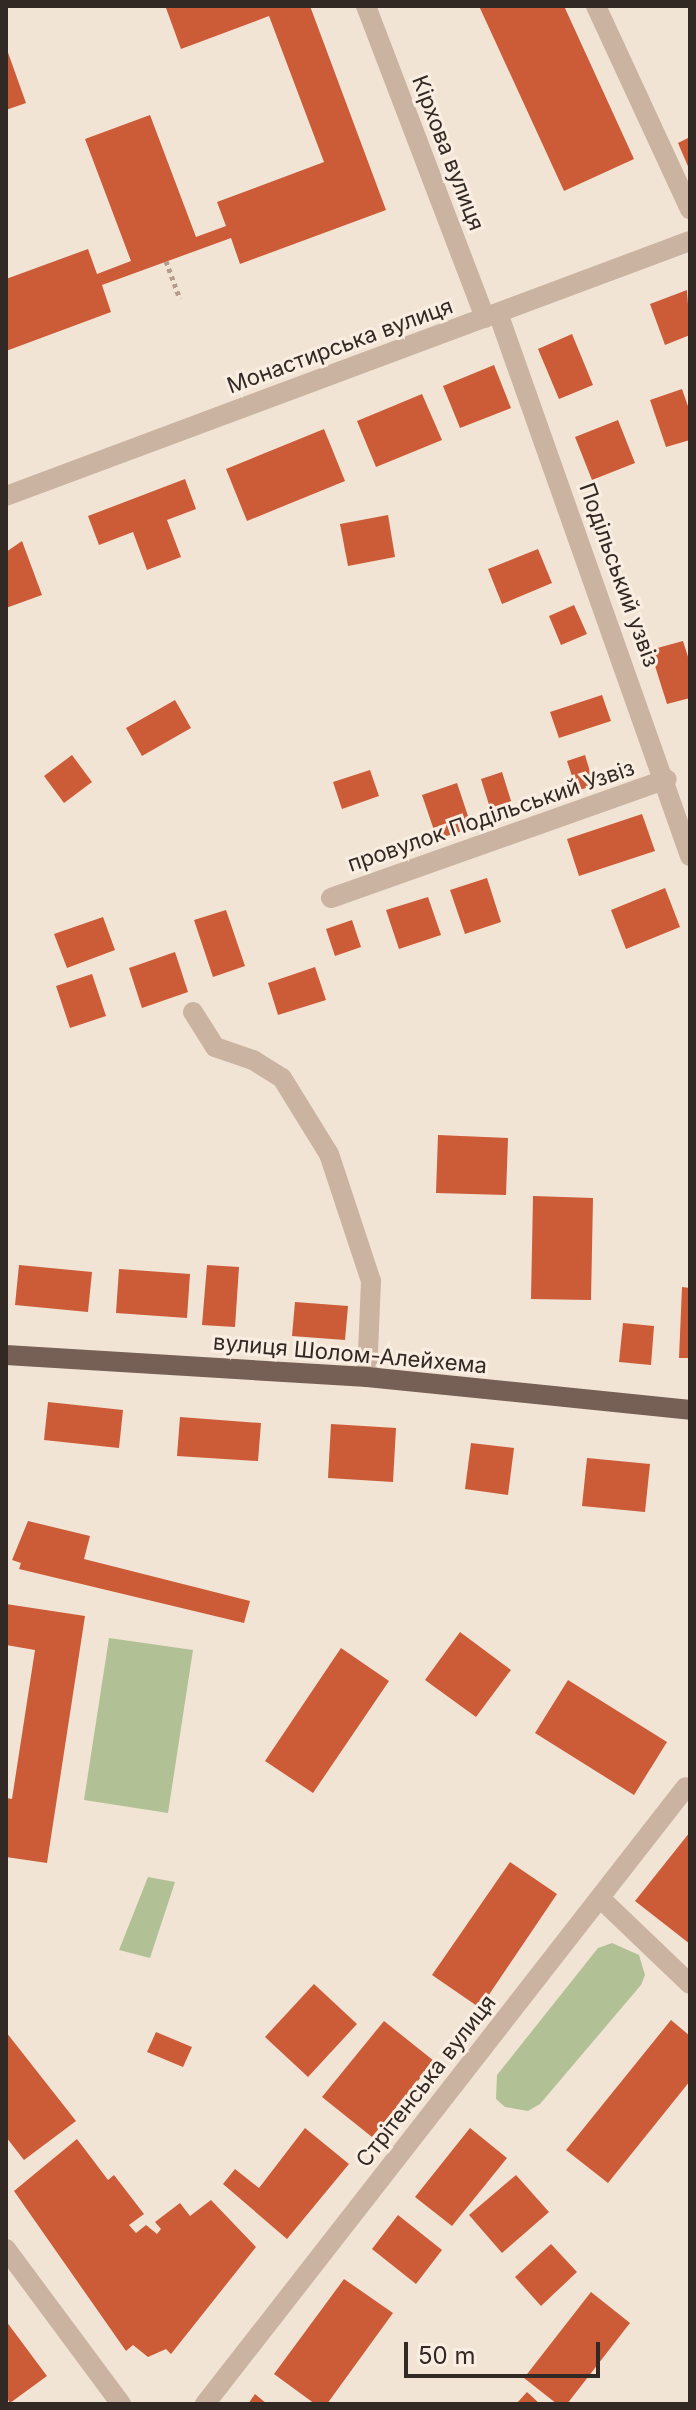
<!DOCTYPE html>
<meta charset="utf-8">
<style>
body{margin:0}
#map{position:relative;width:696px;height:2410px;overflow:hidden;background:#f2e4d5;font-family:Inter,sans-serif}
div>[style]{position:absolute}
.green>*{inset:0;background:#b2c195}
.building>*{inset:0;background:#cc5b38}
.path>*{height:5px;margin-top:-2.5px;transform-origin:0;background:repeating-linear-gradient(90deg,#b59d8b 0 4px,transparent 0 8px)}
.minor>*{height:20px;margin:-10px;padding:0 10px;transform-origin:10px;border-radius:10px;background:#cab3a1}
.major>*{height:20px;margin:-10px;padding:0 10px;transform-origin:10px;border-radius:10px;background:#765f54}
span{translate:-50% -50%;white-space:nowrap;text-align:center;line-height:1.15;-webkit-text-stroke:6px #f9eee1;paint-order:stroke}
.street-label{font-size:22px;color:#332924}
.frame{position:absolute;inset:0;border:8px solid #332924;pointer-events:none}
.scale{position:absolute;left:404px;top:2342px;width:196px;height:36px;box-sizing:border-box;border:4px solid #332924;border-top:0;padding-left:10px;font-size:24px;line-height:28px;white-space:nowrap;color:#332924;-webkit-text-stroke:6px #f9eee1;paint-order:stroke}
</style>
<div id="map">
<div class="green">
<i style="clip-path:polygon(109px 1638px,193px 1650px,168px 1813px,84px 1800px)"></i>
<i style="clip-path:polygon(148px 1877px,175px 1882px,150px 1958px,119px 1950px)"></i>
<i style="clip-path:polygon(612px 1943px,639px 1955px,645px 1975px,641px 1985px,540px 2104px,528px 2111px,505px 2107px,496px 2099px,497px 2075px,598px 1948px)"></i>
</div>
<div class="building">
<i style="clip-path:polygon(310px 6px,386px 210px,240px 264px,231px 238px,102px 285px,111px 312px,6px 351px,6px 279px,88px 249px,97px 274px,131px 261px,85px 139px,150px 115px,196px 237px,226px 226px,217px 202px,324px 162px,269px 16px,181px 49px,166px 8px)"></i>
<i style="clip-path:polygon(479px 6px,564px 6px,634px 159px,564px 191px)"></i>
<i style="clip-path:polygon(6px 47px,26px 103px,6px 110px)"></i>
<i style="clip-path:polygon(690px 137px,690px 171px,678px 143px)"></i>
<i style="clip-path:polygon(687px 290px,690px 335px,665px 345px,650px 304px)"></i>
<i style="clip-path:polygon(572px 334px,593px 385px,559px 399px,538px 349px)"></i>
<i style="clip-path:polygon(494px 365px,511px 408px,460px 428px,443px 386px)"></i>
<i style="clip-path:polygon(682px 389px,690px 412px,690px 440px,666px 447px,650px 400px)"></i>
<i style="clip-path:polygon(422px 394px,442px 440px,376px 467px,357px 421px)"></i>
<i style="clip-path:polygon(618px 420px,635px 463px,592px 480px,575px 437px)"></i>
<i style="clip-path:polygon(324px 429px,345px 481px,247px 521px,226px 469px)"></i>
<i style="clip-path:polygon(185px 479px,196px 509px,167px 520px,181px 557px,147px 570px,133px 532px,99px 545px,88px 516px)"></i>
<i style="clip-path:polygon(388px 515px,395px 557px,348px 566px,340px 524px)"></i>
<i style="clip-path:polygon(22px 541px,42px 595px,6px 608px,6px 552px)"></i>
<i style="clip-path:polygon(538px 549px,552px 583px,502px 604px,488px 569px)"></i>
<i style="clip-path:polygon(574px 605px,587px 634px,561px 645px,549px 616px)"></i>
<i style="clip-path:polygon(683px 641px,690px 663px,690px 698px,667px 704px,650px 650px)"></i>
<i style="clip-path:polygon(602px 695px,611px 721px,559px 738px,550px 712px)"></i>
<i style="clip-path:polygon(175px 700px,191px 728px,142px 756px,126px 728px)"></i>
<i style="clip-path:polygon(72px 755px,92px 782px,64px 803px,44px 776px)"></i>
<i style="clip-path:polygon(585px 755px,594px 785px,577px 791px,567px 761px)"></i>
<i style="clip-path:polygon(370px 770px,379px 796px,342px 809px,333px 782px)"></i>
<i style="clip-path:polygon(502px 772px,512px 804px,491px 811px,481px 779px)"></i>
<i style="clip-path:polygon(457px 783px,472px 828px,437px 839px,422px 795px)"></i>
<i style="clip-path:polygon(642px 814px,655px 851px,579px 876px,567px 839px)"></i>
<i style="clip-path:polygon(487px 878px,501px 922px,465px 934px,450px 890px)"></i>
<i style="clip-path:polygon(665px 888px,680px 927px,626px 949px,611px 910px)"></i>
<i style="clip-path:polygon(428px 897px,441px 935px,399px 949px,386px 910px)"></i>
<i style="clip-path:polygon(226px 910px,245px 966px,213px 977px,194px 920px)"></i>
<i style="clip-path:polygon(103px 917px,115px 950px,67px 968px,54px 934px)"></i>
<i style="clip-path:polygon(352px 920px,361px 947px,335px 956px,326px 929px)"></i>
<i style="clip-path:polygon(175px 952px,188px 992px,142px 1008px,129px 968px)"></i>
<i style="clip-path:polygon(315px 967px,326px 1000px,278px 1015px,268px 983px)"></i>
<i style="clip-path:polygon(92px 974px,106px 1016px,70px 1028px,56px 986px)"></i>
<i style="clip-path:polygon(438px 1135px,508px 1138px,506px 1195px,436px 1193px)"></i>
<i style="clip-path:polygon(533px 1196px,593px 1198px,591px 1300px,531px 1299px)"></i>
<i style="clip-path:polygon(19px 1265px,92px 1272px,88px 1312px,15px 1305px)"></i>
<i style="clip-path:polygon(207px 1265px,239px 1267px,235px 1327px,202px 1325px)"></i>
<i style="clip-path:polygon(119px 1269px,190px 1274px,187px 1318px,116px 1313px)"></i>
<i style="clip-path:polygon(682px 1287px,690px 1288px,690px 1358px,679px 1358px)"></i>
<i style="clip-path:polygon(295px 1302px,348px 1306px,345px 1340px,292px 1336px)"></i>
<i style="clip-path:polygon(623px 1323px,654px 1326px,651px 1365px,619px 1362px)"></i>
<i style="clip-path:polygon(48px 1402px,123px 1410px,119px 1448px,44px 1440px)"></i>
<i style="clip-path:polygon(180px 1417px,261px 1423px,258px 1461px,177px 1456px)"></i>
<i style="clip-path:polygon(331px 1424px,396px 1428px,393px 1482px,328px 1478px)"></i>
<i style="clip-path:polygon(471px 1443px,514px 1448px,508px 1495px,465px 1489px)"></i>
<i style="clip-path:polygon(587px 1458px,650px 1464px,645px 1512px,582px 1506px)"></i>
<i style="clip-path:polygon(28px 1521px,90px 1536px,84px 1559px,250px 1601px,244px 1623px,19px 1569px,21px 1563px,12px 1560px)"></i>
<i style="clip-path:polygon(6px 1604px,85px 1616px,47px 1863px,6px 1857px,6px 1798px,12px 1799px,35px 1650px,6px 1645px)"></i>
<i style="clip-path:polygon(460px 1632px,511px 1670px,476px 1717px,425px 1680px)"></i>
<i style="clip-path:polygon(341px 1648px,389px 1681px,313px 1793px,265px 1761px)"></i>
<i style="clip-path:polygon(568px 1680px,667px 1742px,634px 1795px,535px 1733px)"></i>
<i style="clip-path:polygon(690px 1832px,690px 1944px,635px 1901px)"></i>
<i style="clip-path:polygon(510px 1862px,557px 1894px,480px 2008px,432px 1975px)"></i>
<i style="clip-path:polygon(314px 1984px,357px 2024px,308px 2077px,265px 2037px)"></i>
<i style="clip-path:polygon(671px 2020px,690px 2036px,690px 2081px,608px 2183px,566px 2150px)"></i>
<i style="clip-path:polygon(384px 2021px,434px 2061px,372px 2137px,322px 2097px)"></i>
<i style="clip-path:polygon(6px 2032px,76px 2121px,24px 2160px,6px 2137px)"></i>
<i style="clip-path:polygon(156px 2032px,192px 2047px,183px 2067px,147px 2052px)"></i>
<i style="clip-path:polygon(305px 2128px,349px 2164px,287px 2239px,223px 2184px,235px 2169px,259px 2188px)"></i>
<i style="clip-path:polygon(470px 2128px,507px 2158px,452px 2226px,415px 2197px)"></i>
<i style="clip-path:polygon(77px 2139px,108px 2180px,114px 2175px,144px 2214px,129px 2225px,136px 2233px,146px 2225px,157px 2234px,161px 2229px,155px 2222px,180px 2203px,190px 2216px,211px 2200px,256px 2247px,171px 2354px,166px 2349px,148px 2357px,133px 2345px,126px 2351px,14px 2191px)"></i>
<i style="clip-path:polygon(516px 2175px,549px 2212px,502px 2253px,469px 2215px)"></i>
<i style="clip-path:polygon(398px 2215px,442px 2250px,416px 2284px,372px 2249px)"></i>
<i style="clip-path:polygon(551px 2244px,577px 2272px,541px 2306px,515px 2277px)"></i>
<i style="clip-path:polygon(344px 2279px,393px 2313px,327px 2404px,315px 2404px,274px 2374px)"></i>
<i style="clip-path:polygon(591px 2292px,630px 2323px,567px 2404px,557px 2404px,524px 2378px)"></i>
<i style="clip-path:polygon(6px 2321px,47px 2376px,10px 2403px,6px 2397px)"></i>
<i style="clip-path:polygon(527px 2392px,540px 2404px,516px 2404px)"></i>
<i style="clip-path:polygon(255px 2394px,267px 2404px,248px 2404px)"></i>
</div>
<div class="path">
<i style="left:166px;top:261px;width:40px;rotate:69.8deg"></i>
</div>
<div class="minor">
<i style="left:366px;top:6px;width:334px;rotate:69.1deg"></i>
<i style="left:596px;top:6px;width:224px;rotate:65.2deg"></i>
<i style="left:498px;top:313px;width:576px;rotate:70.53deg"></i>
<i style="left:6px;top:496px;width:730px;rotate:-20.45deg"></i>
<i style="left:331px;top:898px;width:356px;rotate:-19.5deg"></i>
<i style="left:193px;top:1012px;width:41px;rotate:57.8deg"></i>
<i style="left:215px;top:1047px;width:40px;rotate:18.9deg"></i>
<i style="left:253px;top:1060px;width:34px;rotate:32deg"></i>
<i style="left:282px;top:1078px;width:89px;rotate:58.3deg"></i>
<i style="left:329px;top:1154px;width:134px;rotate:71.7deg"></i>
<i style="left:371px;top:1281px;width:96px;rotate:92.4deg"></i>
<i style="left:600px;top:1898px;width:124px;rotate:43.7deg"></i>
<i style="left:6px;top:2249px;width:193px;rotate:53.4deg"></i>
<i style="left:205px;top:2404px;width:782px;rotate:-52.06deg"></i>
</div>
<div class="major">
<i style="left:6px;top:1355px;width:362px;rotate:3.5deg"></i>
<i style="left:367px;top:1377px;width:325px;rotate:5.8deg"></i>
</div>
<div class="street-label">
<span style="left:448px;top:153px;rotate:69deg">Кірхова вулиця</span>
<span style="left:340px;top:346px;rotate:-20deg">Монастирська вулиця</span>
<span style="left:619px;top:575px;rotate:70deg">Подільський узвіз</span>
<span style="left:491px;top:816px;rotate:-19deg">провулок Подільський Узвіз</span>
<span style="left:350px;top:1354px;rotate:5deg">вулиця Шолом-Алейхема</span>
<span style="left:426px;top:2081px;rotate:-52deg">Стрітенська вулиця</span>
</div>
<div class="frame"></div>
<div class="scale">50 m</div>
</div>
